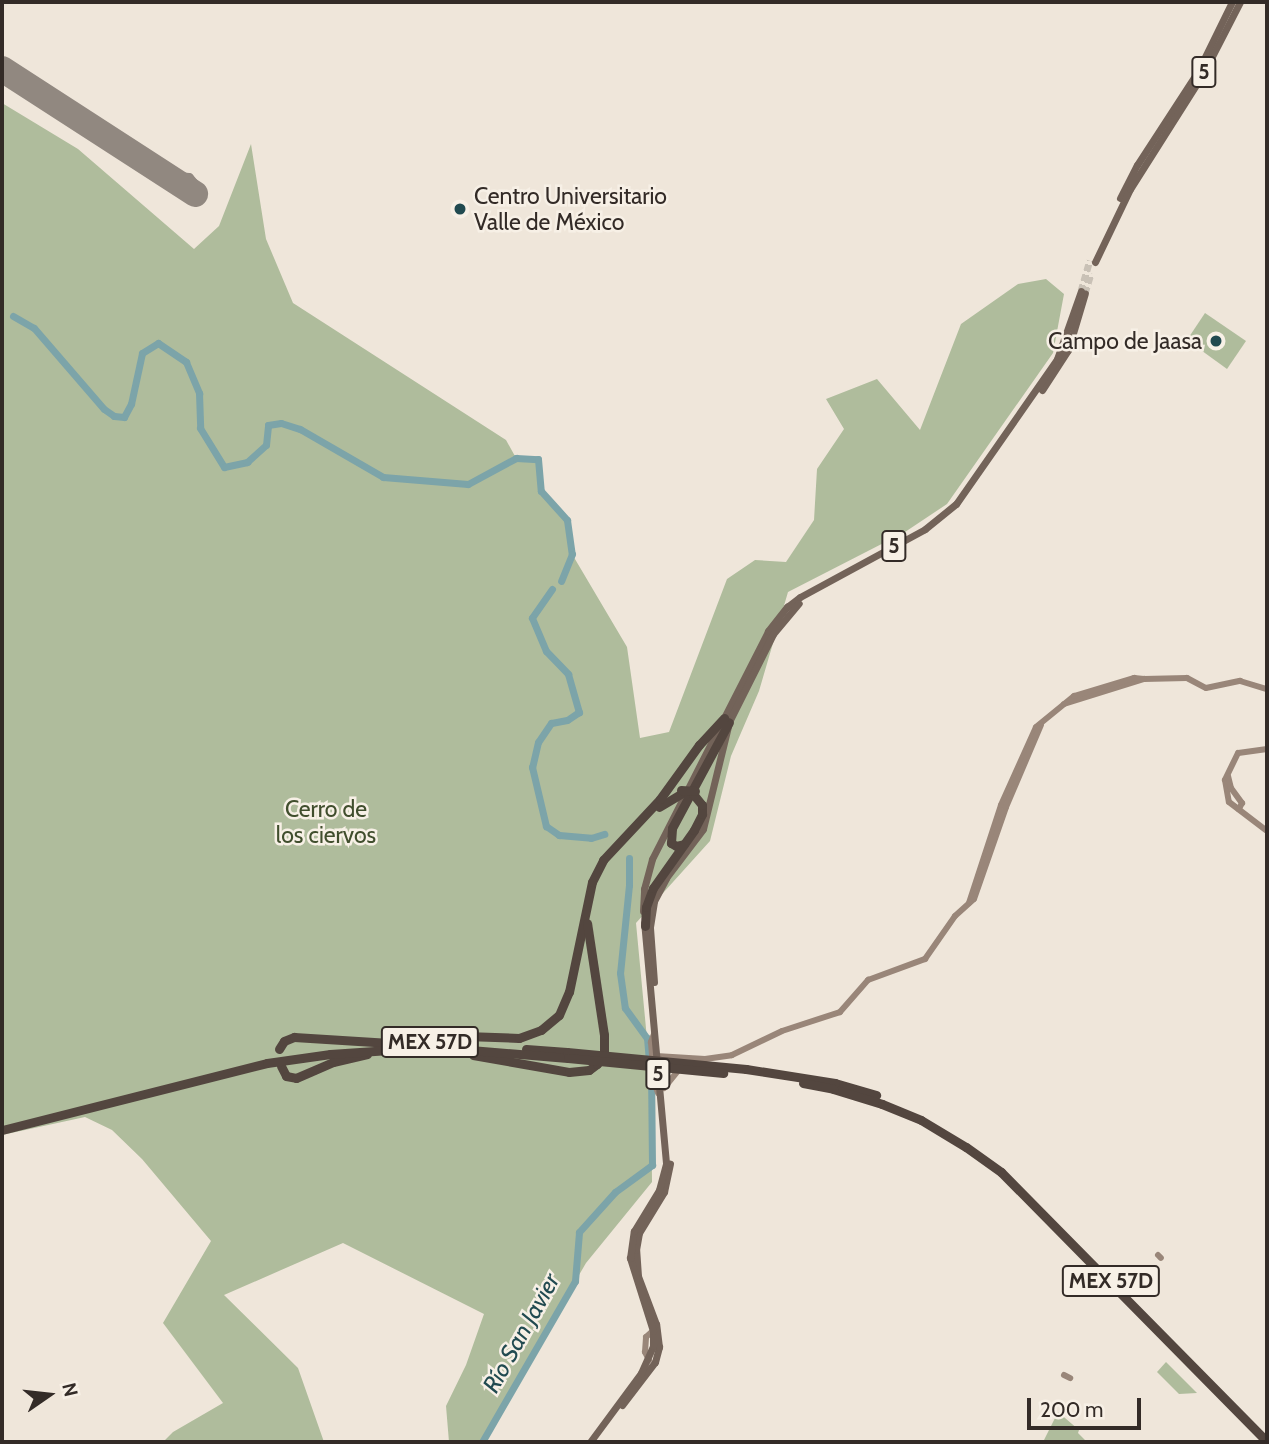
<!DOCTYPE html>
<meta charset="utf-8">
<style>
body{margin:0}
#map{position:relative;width:1269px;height:1444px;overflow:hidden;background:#efe6da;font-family:Cabin,sans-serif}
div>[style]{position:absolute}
.green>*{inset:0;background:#afbc9c}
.river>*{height:7px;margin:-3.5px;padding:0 3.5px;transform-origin:3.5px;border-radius:3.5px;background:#7ca4a9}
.taxiway>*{height:10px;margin:-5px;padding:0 5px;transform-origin:5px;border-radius:5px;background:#918880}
.runway>*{height:26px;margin:-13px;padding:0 13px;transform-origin:13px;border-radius:13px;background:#918880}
.primary-tunnel>*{height:7px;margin-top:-3.5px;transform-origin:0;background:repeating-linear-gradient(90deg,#c9c1b6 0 7px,transparent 0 10.5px)}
.secondary>*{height:6px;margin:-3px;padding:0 3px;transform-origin:3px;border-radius:3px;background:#998679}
.primary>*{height:7px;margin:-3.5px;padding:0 3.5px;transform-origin:3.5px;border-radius:3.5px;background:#736359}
.highway>*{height:9px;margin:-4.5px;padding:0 4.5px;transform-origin:4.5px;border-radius:4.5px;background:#53463f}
.highway-bridge>*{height:9px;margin:-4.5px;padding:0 4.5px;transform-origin:4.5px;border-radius:4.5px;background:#53463f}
.dots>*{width:19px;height:19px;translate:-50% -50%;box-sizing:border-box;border:4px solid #f7f0e6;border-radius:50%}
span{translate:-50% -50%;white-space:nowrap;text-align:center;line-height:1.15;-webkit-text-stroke:5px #f7f0e6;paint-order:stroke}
.shield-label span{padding:2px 5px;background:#f7f0e6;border:2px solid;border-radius:5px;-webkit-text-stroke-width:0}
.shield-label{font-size:21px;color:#332b27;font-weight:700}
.poi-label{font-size:23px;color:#332b27}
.left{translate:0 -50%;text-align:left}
.right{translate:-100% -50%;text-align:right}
.park-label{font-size:23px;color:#404e2d}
.water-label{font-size:24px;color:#214a50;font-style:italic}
.frame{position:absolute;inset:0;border:4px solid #332b27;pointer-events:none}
.north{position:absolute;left:14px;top:1360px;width:70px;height:70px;-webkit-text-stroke:5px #f7f0e6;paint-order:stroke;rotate:76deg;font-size:19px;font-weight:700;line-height:28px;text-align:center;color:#332b27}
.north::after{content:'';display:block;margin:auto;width:24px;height:32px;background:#332b27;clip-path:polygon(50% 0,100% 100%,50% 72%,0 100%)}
.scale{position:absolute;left:1027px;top:1398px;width:114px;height:32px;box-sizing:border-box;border:4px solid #332b27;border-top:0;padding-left:9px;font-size:21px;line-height:24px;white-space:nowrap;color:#332b27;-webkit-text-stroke:5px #f7f0e6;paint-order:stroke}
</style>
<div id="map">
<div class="green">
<i style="clip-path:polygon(2px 103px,78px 149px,194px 249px,219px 226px,251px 144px,266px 239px,293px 303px,506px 440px,516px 458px,538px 459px,541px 491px,567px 520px,572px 554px,627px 647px,640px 738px,669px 732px,727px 579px,755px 560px,786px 562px,814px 520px,817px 469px,844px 429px,826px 399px,877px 379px,920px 430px,961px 324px,1018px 284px,1046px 279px,1064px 294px,1053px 353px,947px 504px,905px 532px,788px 592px,759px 691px,731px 756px,710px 841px,636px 923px,651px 1081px,652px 1182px,586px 1263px,482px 1442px,449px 1442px,446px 1406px,466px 1365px,484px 1314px,343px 1243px,224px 1295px,298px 1368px,324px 1442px,163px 1442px,173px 1432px,223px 1403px,163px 1323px,211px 1241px,142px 1159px,112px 1130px,85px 1117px,2px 1135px)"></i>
<i style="clip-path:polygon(1205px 313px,1246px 341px,1227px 369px,1187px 340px)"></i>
<i style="clip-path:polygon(1166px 1362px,1197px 1393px,1179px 1394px,1157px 1372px)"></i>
<i style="clip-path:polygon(1058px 1412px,1079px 1430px,1078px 1433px,1087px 1442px,1043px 1442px)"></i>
</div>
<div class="river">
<i style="left:13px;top:316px;width:24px;rotate:30deg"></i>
<i style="left:34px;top:328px;width:107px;rotate:49.2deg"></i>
<i style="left:104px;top:409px;width:12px;rotate:35deg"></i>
<i style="left:114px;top:416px;width:10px;rotate:6deg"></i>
<i style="left:124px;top:417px;width:15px;rotate:-62deg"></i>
<i style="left:131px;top:404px;width:52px;rotate:-77.8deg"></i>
<i style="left:142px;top:353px;width:19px;rotate:-32deg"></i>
<i style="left:158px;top:343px;width:34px;rotate:34deg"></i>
<i style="left:186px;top:362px;width:34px;rotate:67deg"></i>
<i style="left:199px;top:393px;width:35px;rotate:88deg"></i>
<i style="left:200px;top:428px;width:46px;rotate:58.4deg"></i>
<i style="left:224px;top:467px;width:24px;rotate:-12deg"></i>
<i style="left:247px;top:462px;width:25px;rotate:-42deg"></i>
<i style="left:266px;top:445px;width:20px;rotate:-84deg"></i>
<i style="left:268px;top:425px;width:13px;rotate:-9deg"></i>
<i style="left:281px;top:423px;width:20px;rotate:18deg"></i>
<i style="left:300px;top:429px;width:96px;rotate:30deg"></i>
<i style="left:383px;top:477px;width:85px;rotate:4.7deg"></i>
<i style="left:468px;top:484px;width:55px;rotate:-28.4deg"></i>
<i style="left:516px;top:458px;width:22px;rotate:3deg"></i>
<i style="left:538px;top:459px;width:32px;rotate:85deg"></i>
<i style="left:541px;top:491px;width:39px;rotate:48deg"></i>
<i style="left:567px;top:520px;width:34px;rotate:82deg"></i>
<i style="left:572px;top:554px;width:29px;rotate:112deg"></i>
<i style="left:552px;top:589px;width:35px;rotate:125deg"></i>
<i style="left:532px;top:618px;width:36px;rotate:67deg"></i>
<i style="left:546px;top:651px;width:32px;rotate:46deg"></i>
<i style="left:568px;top:674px;width:40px;rotate:74deg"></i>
<i style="left:579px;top:712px;width:14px;rotate:146deg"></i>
<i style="left:567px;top:720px;width:16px;rotate:169deg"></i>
<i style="left:551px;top:723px;width:23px;rotate:124deg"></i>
<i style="left:538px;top:742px;width:26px;rotate:103deg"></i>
<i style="left:532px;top:767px;width:61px;rotate:76.7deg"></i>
<i style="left:546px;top:826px;width:16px;rotate:35deg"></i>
<i style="left:559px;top:835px;width:32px;rotate:5deg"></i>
<i style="left:591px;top:838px;width:14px;rotate:-17deg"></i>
<i style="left:629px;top:858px;width:27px;rotate:90deg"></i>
<i style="left:629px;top:885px;width:88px;rotate:95.8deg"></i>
<i style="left:620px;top:973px;width:35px;rotate:82deg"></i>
<i style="left:625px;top:1008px;width:37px;rotate:54deg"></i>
<i style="left:647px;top:1038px;width:25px;rotate:85deg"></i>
<i style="left:482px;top:1442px;width:186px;rotate:-60deg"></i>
<i style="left:575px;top:1281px;width:49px;rotate:-85.3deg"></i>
<i style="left:579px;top:1232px;width:54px;rotate:-48deg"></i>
<i style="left:615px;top:1192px;width:46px;rotate:-36.1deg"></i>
<i style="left:652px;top:1165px;width:91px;rotate:-90.6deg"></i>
</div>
<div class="taxiway">
<i style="left:166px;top:176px;width:23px;rotate:5deg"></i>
<i style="left:189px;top:178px;width:8px;rotate:50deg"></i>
<i style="left:194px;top:184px;width:10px;rotate:119deg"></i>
<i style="left:189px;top:193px;width:11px;rotate:-135deg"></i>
</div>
<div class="runway">
<i style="left:2px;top:69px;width:230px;rotate:32.9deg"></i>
</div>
<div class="primary-tunnel">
<i style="left:1081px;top:291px;width:32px;rotate:-74deg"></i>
<i style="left:1085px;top:293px;width:21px;rotate:-73deg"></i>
</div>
<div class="secondary">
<i style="left:1064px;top:704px;width:84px;rotate:-17.4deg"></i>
<i style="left:1144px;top:679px;width:43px;rotate:-1.3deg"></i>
<i style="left:1187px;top:678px;width:21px;rotate:28deg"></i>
<i style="left:1206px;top:688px;width:35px;rotate:-12deg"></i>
<i style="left:1240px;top:681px;width:28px;rotate:17deg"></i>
<i style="left:1267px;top:749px;width:29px;rotate:172deg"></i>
<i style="left:1238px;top:753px;width:30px;rotate:116deg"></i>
<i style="left:1225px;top:780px;width:22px;rotate:80deg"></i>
<i style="left:1229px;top:802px;width:48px;rotate:37.3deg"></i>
<i style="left:1228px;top:776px;width:12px;rotate:76deg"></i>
<i style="left:1231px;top:788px;width:19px;rotate:54deg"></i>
<i style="left:1242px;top:803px;width:7px;rotate:117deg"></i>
<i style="left:969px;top:903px;width:103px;rotate:-71.9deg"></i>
<i style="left:1001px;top:805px;width:85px;rotate:-65.8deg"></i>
<i style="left:1036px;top:727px;width:49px;rotate:-39.2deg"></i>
<i style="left:1074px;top:696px;width:63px;rotate:-16.7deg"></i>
<i style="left:1134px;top:678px;width:10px;rotate:6deg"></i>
<i style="left:654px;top:1034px;width:9px;rotate:111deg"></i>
<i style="left:651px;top:1042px;width:40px;rotate:85.7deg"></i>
<i style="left:654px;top:1082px;width:12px;rotate:70deg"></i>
<i style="left:656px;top:1056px;width:49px;rotate:3.5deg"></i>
<i style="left:705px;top:1059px;width:27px;rotate:-8deg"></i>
<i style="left:732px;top:1055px;width:55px;rotate:-25.6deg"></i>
<i style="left:782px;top:1031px;width:61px;rotate:-18.1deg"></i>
<i style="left:840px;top:1012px;width:43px;rotate:-48.8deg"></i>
<i style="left:868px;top:980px;width:61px;rotate:-20.2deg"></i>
<i style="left:925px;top:959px;width:52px;rotate:-55.1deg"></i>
<i style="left:955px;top:916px;width:25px;rotate:-42deg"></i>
<i style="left:974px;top:899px;width:97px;rotate:-70.8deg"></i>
<i style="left:1006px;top:807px;width:89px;rotate:-66.9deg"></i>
<i style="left:664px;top:1088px;width:26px;rotate:-51deg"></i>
<i style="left:1158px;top:1255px;width:4px;rotate:45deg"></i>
<i style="left:649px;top:1360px;width:9px;rotate:-117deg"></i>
<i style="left:645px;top:1352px;width:15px;rotate:-86deg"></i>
<i style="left:646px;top:1337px;width:9px;rotate:-41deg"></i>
<i style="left:1064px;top:1375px;width:7px;rotate:27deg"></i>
</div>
<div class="primary">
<i style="left:1120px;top:198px;width:37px;rotate:-63deg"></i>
<i style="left:1137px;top:165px;width:112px;rotate:-57deg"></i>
<i style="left:1198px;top:71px;width:77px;rotate:-63.8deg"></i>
<i style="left:1095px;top:262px;width:81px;rotate:-64.4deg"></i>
<i style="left:1130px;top:189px;width:136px;rotate:-57.6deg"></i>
<i style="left:1203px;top:74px;width:81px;rotate:-62.8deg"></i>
<i style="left:1042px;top:390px;width:48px;rotate:-57deg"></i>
<i style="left:1068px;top:350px;width:59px;rotate:-73.4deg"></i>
<i style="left:643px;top:911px;width:22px;rotate:-87deg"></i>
<i style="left:644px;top:889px;width:31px;rotate:-75deg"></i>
<i style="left:652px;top:859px;width:256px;rotate:-63deg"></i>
<i style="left:768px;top:631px;width:31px;rotate:-52deg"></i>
<i style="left:787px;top:607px;width:16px;rotate:-38deg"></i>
<i style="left:800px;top:597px;width:142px;rotate:-28.5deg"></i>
<i style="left:925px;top:529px;width:40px;rotate:-39deg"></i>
<i style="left:956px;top:504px;width:177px;rotate:-55.1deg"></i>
<i style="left:1057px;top:359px;width:72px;rotate:-70.6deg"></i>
<i style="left:654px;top:982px;width:55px;rotate:-94.2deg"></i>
<i style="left:650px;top:927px;width:26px;rotate:-81deg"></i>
<i style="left:654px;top:901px;width:26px;rotate:-62deg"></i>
<i style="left:666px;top:878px;width:61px;rotate:-52.9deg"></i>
<i style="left:703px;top:829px;width:110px;rotate:-76.3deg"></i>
<i style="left:729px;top:722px;width:98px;rotate:-63.4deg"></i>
<i style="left:773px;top:634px;width:40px;rotate:-50deg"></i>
<i style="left:622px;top:1405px;width:54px;rotate:-52.5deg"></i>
<i style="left:655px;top:1362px;width:16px;rotate:-75deg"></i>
<i style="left:659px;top:1347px;width:23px;rotate:-97deg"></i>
<i style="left:656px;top:1324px;width:51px;rotate:-110.6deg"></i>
<i style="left:638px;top:1276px;width:26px;rotate:-94deg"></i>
<i style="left:636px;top:1250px;width:17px;rotate:-80deg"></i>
<i style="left:639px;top:1233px;width:48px;rotate:-58.6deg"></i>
<i style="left:664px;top:1192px;width:29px;rotate:-78deg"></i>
<i style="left:590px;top:1442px;width:86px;rotate:-53.5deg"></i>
<i style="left:641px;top:1373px;width:30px;rotate:-66deg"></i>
<i style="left:653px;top:1346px;width:15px;rotate:-90deg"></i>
<i style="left:653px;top:1331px;width:77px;rotate:-107.5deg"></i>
<i style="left:630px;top:1258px;width:27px;rotate:-82deg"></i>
<i style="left:634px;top:1231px;width:48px;rotate:-58.6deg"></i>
<i style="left:659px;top:1190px;width:28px;rotate:-75deg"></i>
<i style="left:666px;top:1163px;width:241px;rotate:-95.2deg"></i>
</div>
<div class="highway">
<i style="left:659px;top:807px;width:26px;rotate:-31deg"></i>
<i style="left:684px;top:844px;width:8px;rotate:166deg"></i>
<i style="left:676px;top:846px;width:6px;rotate:-149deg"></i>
<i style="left:671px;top:843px;width:15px;rotate:-86deg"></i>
<i style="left:672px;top:828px;width:120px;rotate:-61.7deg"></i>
<i style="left:645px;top:926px;width:19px;rotate:-87deg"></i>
<i style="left:646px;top:907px;width:20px;rotate:-70deg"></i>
<i style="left:653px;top:888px;width:71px;rotate:-54.7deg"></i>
<i style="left:694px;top:830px;width:18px;rotate:-63deg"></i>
<i style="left:702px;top:814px;width:9px;rotate:-90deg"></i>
<i style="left:702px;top:805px;width:14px;rotate:-129deg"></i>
<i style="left:404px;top:1043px;width:32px;rotate:-14deg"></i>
<i style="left:435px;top:1035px;width:84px;rotate:2deg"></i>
<i style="left:519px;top:1038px;width:23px;rotate:-20deg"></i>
<i style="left:541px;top:1030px;width:23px;rotate:-40deg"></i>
<i style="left:559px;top:1015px;width:25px;rotate:-67deg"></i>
<i style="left:569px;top:992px;width:112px;rotate:-78.2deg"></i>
<i style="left:592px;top:882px;width:25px;rotate:-63deg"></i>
<i style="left:603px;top:860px;width:83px;rotate:-46.9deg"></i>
<i style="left:660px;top:799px;width:67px;rotate:-54.2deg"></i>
<i style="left:699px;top:745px;width:37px;rotate:-47deg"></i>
<i style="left:279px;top:1049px;width:9px;rotate:-58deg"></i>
<i style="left:284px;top:1041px;width:11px;rotate:-22deg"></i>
<i style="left:294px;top:1037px;width:96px;rotate:3.6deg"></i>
<i style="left:526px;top:1049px;width:41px;rotate:4.2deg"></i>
<i style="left:473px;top:1055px;width:97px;rotate:10deg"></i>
<i style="left:569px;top:1072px;width:20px;rotate:-6deg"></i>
<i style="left:589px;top:1070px;width:10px;rotate:-37deg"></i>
<i style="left:597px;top:1064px;width:12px;rotate:-55deg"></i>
<i style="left:604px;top:1054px;width:19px;rotate:-90deg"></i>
<i style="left:604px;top:1035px;width:113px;rotate:-98.6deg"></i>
<i style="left:281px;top:1066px;width:11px;rotate:63deg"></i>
<i style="left:286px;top:1076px;width:10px;rotate:11deg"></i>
<i style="left:296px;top:1078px;width:40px;rotate:-23.4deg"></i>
<i style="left:333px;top:1062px;width:35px;rotate:-13deg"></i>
<i style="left:835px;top:1083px;width:43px;rotate:16.3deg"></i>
<i style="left:833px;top:1089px;width:51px;rotate:17deg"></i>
<i style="left:882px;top:1104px;width:42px;rotate:22.3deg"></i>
<i style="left:921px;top:1120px;width:52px;rotate:31deg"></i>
<i style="left:966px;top:1147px;width:43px;rotate:35.5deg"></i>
<i style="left:1001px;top:1172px;width:379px;rotate:45.4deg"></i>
<i style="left:2px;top:1130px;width:273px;rotate:-14.2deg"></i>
<i style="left:267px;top:1063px;width:64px;rotate:-8.1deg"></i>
<i style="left:330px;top:1054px;width:104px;rotate:-3.9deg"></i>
<i style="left:434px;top:1047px;width:134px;rotate:4.7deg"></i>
</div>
<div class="highway-bridge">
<i style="left:681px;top:790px;width:14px;rotate:4deg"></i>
<i style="left:567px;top:1052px;width:180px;rotate:5.4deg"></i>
<i style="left:746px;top:1069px;width:90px;rotate:8.9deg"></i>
<i style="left:568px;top:1058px;width:156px;rotate:5.5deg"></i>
<i style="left:803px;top:1083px;width:31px;rotate:11deg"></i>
</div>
<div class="dots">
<i style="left:460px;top:209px;background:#214a50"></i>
<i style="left:1216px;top:341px;background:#214a50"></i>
</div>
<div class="shield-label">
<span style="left:1204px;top:72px">5</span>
<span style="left:894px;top:546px">5</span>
<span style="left:430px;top:1042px">MEX 57D</span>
<span style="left:658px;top:1074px">5</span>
<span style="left:1111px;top:1281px">MEX 57D</span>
</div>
<div class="poi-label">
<span class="left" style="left:474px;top:209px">Centro Universitario<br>Valle de México</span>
<span class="right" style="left:1202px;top:341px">Campo de Jaasa</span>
</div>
<div class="park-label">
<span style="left:326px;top:822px">Cerro de<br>los ciervos</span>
</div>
<div class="water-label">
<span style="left:521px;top:1333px;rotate:-61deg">Río San Javier</span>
</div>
<div class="frame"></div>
<div class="north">N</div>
<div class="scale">200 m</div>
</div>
